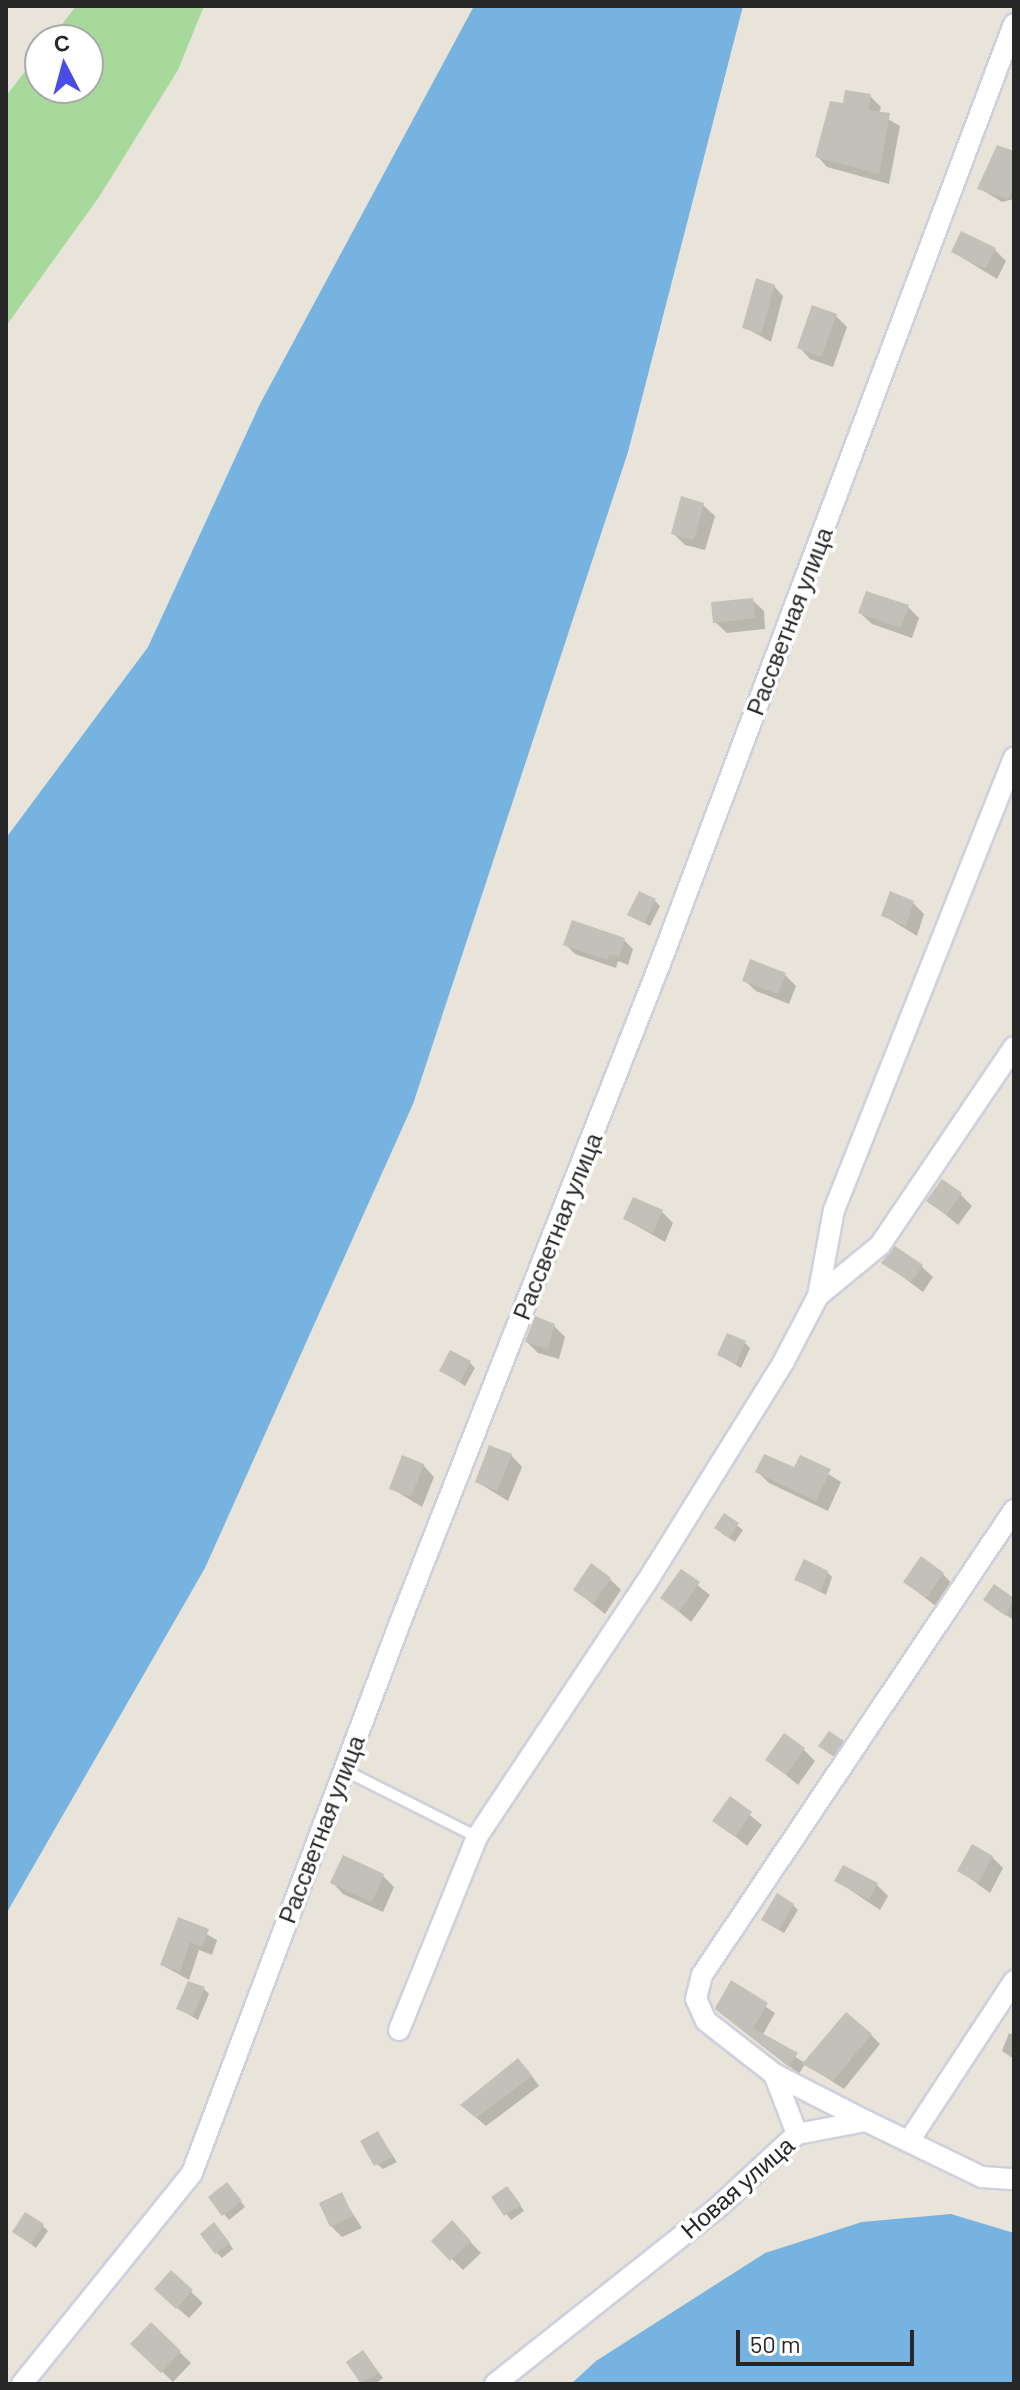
<!DOCTYPE html>
<meta charset="utf-8">
<style>
body{margin:0}
#map{position:relative;width:1020px;height:2390px;overflow:hidden;background:#e8e4d9;font-family:Barlow,sans-serif}
div>[style]{position:absolute}
.green>*{inset:0;background:#a6d99b}
.water>*{inset:0;background:#76b3e0}
.shadow>*{inset:0;background:#0003}
.building>*{inset:0;background:#c3c0b9}
.roads{filter:drop-shadow(2px 0 #cfcfde) drop-shadow(-2px 0 #cfcfde) drop-shadow(0 2px #cfcfde) drop-shadow(0 -2px #cfcfde)}
.lane>*{height:10px;margin:-5px;padding:0 5px;transform-origin:5px;border-radius:5px;background:#fff}
.street>*{height:20px;margin:-10px;padding:0 10px;transform-origin:10px;border-radius:10px;background:#fff}
span{translate:-50% -50%;white-space:nowrap;text-align:center;line-height:1.15;-webkit-text-stroke:7px #fff;paint-order:stroke}
.street-label{font-size:24px;color:#272727}
.frame{position:absolute;inset:0;border:8px solid #272727;pointer-events:none}
.north{position:absolute;left:24px;top:24px;width:80px;height:80px;box-sizing:border-box;background:#fff;border:2px solid #a9a9a9;border-radius:50%;rotate:354deg;font-size:22px;font-weight:700;line-height:32px;text-align:center;color:#272727}
.north::after{content:'';display:block;margin:auto;width:28px;height:36px;background:#494de5;clip-path:polygon(50% 0,100% 100%,50% 72%,0 100%)}
.scale{position:absolute;left:736px;top:2330px;width:178px;height:36px;box-sizing:border-box;border:4px solid #272727;border-top:0;padding-left:10px;font-size:24px;line-height:28px;white-space:nowrap;color:#272727;-webkit-text-stroke:6px #fff;paint-order:stroke}
</style>
<div id="map">
<div class="green">
<i style="clip-path:polygon(76px 6px,204px 6px,178px 70px,99px 197px,6px 326px,6px 96px,40px 52px,40px 88px,88px 88px,88px 40px,50px 40px)"></i>
</div>
<div class="water">
<i style="clip-path:polygon(474px 6px,743px 6px,628px 452px,413px 1104px,205px 1568px,6px 1914px,6px 838px,148px 647px,260px 404px)"></i>
<i style="clip-path:polygon(951px 2214px,1014px 2233px,1014px 2384px,571px 2384px,596px 2361px,765px 2253px,862px 2222px)"></i>
</div>
<div class="shadow">
<i style="clip-path:polygon(870px 96px,881px 107px,879px 114px,900px 126px,889px 184px,827px 167px,817px 156px,844px 105px)"></i>
<i style="clip-path:polygon(1014px 153px,1014px 199px,1002px 202px,979px 188px)"></i>
<i style="clip-path:polygon(994px 249px,1006px 261px,997px 279px,953px 252px)"></i>
<i style="clip-path:polygon(774px 286px,783px 296px,771px 342px,744px 327px)"></i>
<i style="clip-path:polygon(836px 316px,847px 327px,833px 367px,810px 359px,799px 347px)"></i>
<i style="clip-path:polygon(703px 505px,715px 516px,705px 550px,685px 545px,673px 533px)"></i>
<i style="clip-path:polygon(752px 600px,764px 611px,765px 629px,727px 633px,715px 622px)"></i>
<i style="clip-path:polygon(908px 607px,919px 618px,912px 638px,872px 624px,860px 613px)"></i>
<i style="clip-path:polygon(655px 901px,660px 906px,650px 926px,630px 914px)"></i>
<i style="clip-path:polygon(913px 903px,924px 914px,917px 936px,883px 915px)"></i>
<i style="clip-path:polygon(573px 923px,624px 940px,633px 949px,628px 965px,618px 961px,616px 968px,575px 954px,566px 945px)"></i>
<i style="clip-path:polygon(785px 975px,796px 986px,789px 1004px,756px 991px,744px 980px)"></i>
<i style="clip-path:polygon(960px 1194px,972px 1206px,958px 1225px,929px 1201px)"></i>
<i style="clip-path:polygon(662px 1212px,673px 1223px,665px 1242px,625px 1219px)"></i>
<i style="clip-path:polygon(884px 1263px,921px 1266px,933px 1277px,923px 1292px)"></i>
<i style="clip-path:polygon(554px 1326px,565px 1337px,559px 1359px,538px 1353px,527px 1342px)"></i>
<i style="clip-path:polygon(745px 1343px,750px 1348px,741px 1368px,719px 1355px)"></i>
<i style="clip-path:polygon(470px 1363px,475px 1368px,465px 1386px,441px 1370px)"></i>
<i style="clip-path:polygon(511px 1455px,522px 1467px,508px 1501px,477px 1482px)"></i>
<i style="clip-path:polygon(801px 1457px,841px 1482px,828px 1511px,769px 1483px,758px 1472px,795px 1470px)"></i>
<i style="clip-path:polygon(423px 1465px,434px 1477px,422px 1507px,391px 1488px)"></i>
<i style="clip-path:polygon(725px 1516px,743px 1530px,735px 1542px,721px 1533px)"></i>
<i style="clip-path:polygon(681px 1572px,710px 1595px,691px 1622px,663px 1598px)"></i>
<i style="clip-path:polygon(827px 1572px,832px 1577px,826px 1595px,797px 1580px)"></i>
<i style="clip-path:polygon(943px 1574px,954px 1586px,938px 1608px,905px 1582px)"></i>
<i style="clip-path:polygon(610px 1579px,621px 1590px,605px 1614px,575px 1590px)"></i>
<i style="clip-path:polygon(994px 1586px,1014px 1600px,1012px 1619px,990px 1604px)"></i>
<i style="clip-path:polygon(842px 1742px,847px 1747px,839px 1760px,826px 1751px)"></i>
<i style="clip-path:polygon(804px 1750px,815px 1761px,798px 1785px,768px 1760px)"></i>
<i style="clip-path:polygon(730px 1799px,762px 1825px,747px 1846px,715px 1820px)"></i>
<i style="clip-path:polygon(992px 1857px,1003px 1868px,990px 1893px,960px 1871px)"></i>
<i style="clip-path:polygon(344px 1858px,383px 1876px,394px 1887px,383px 1912px,343px 1894px,332px 1882px)"></i>
<i style="clip-path:polygon(837px 1881px,877px 1885px,888px 1896px,880px 1910px)"></i>
<i style="clip-path:polygon(793px 1905px,798px 1910px,784px 1933px,769px 1924px)"></i>
<i style="clip-path:polygon(180px 1920px,217px 1940px,212px 1955px,199px 1950px,189px 1980px,162px 1965px)"></i>
<i style="clip-path:polygon(731px 1983px,775px 2013px,762px 2036px,805px 2063px,871px 2035px,880px 2044px,844px 2089px,805px 2064px,799px 2074px,716px 2006px)"></i>
<i style="clip-path:polygon(204px 1989px,209px 1994px,198px 2020px,179px 2009px)"></i>
<i style="clip-path:polygon(1009px 2033px,1014px 2035px,1014px 2059px,1002px 2051px)"></i>
<i style="clip-path:polygon(527px 2069px,539px 2086px,486px 2126px,472px 2114px)"></i>
<i style="clip-path:polygon(378px 2133px,397px 2162px,383px 2169px,377px 2164px)"></i>
<i style="clip-path:polygon(232px 2190px,245px 2207px,229px 2220px,210px 2197px)"></i>
<i style="clip-path:polygon(512px 2193px,524px 2211px,511px 2220px,494px 2197px)"></i>
<i style="clip-path:polygon(341px 2195px,362px 2228px,342px 2237px,331px 2226px)"></i>
<i style="clip-path:polygon(452px 2223px,481px 2253px,463px 2270px,434px 2241px)"></i>
<i style="clip-path:polygon(43px 2226px,48px 2231px,36px 2248px,20px 2236px)"></i>
<i style="clip-path:polygon(219px 2230px,233px 2249px,222px 2258px,217px 2253px)"></i>
<i style="clip-path:polygon(171px 2273px,203px 2303px,189px 2318px,168px 2300px)"></i>
<i style="clip-path:polygon(151px 2325px,191px 2363px,173px 2382px,133px 2344px)"></i>
<i style="clip-path:polygon(367px 2357px,383px 2378px,375px 2384px,364px 2384px,348px 2363px)"></i>
</div>
<div class="building">
<i style="clip-path:polygon(845px 90px,871px 94px,868px 110px,890px 113px,879px 174px,815px 157px,830px 101px,843px 103px)"></i>
<i style="clip-path:polygon(997px 145px,1014px 151px,1014px 188px,1008px 199px,977px 189px)"></i>
<i style="clip-path:polygon(961px 231px,996px 248px,985px 269px,951px 252px)"></i>
<i style="clip-path:polygon(756px 278px,775px 285px,761px 334px,742px 328px)"></i>
<i style="clip-path:polygon(812px 305px,837px 314px,821px 357px,797px 348px)"></i>
<i style="clip-path:polygon(681px 496px,704px 503px,694px 540px,671px 534px)"></i>
<i style="clip-path:polygon(866px 591px,909px 605px,901px 628px,858px 613px)"></i>
<i style="clip-path:polygon(753px 598px,755px 618px,713px 623px,711px 602px)"></i>
<i style="clip-path:polygon(639px 891px,656px 899px,644px 923px,627px 915px)"></i>
<i style="clip-path:polygon(890px 891px,914px 901px,906px 926px,881px 916px)"></i>
<i style="clip-path:polygon(572px 920px,625px 938px,619px 957px,609px 954px,607px 960px,563px 945px)"></i>
<i style="clip-path:polygon(750px 959px,786px 973px,778px 994px,742px 981px)"></i>
<i style="clip-path:polygon(942px 1179px,962px 1193px,946px 1215px,926px 1201px)"></i>
<i style="clip-path:polygon(633px 1197px,663px 1210px,653px 1233px,623px 1219px)"></i>
<i style="clip-path:polygon(895px 1246px,923px 1265px,911px 1282px,881px 1263px)"></i>
<i style="clip-path:polygon(535px 1316px,555px 1324px,548px 1349px,525px 1342px)"></i>
<i style="clip-path:polygon(727px 1333px,746px 1341px,736px 1364px,717px 1355px)"></i>
<i style="clip-path:polygon(450px 1350px,471px 1361px,460px 1382px,439px 1371px)"></i>
<i style="clip-path:polygon(489px 1445px,512px 1454px,497px 1491px,475px 1482px)"></i>
<i style="clip-path:polygon(764px 1454px,794px 1467px,800px 1455px,831px 1469px,816px 1501px,755px 1472px)"></i>
<i style="clip-path:polygon(402px 1455px,424px 1464px,411px 1497px,389px 1489px)"></i>
<i style="clip-path:polygon(724px 1513px,739px 1523px,729px 1538px,714px 1528px)"></i>
<i style="clip-path:polygon(921px 1556px,944px 1573px,926px 1598px,903px 1582px)"></i>
<i style="clip-path:polygon(804px 1559px,828px 1571px,821px 1591px,794px 1580px)"></i>
<i style="clip-path:polygon(591px 1563px,611px 1578px,593px 1604px,573px 1590px)"></i>
<i style="clip-path:polygon(681px 1569px,700px 1582px,679px 1612px,660px 1598px)"></i>
<i style="clip-path:polygon(994px 1584px,1014px 1598px,1006px 1616px,983px 1600px)"></i>
<i style="clip-path:polygon(829px 1731px,844px 1741px,833px 1756px,818px 1746px)"></i>
<i style="clip-path:polygon(784px 1733px,805px 1748px,786px 1775px,765px 1760px)"></i>
<i style="clip-path:polygon(730px 1796px,752px 1812px,735px 1837px,712px 1821px)"></i>
<i style="clip-path:polygon(972px 1844px,993px 1856px,978px 1883px,957px 1871px)"></i>
<i style="clip-path:polygon(343px 1855px,384px 1874px,372px 1902px,330px 1883px)"></i>
<i style="clip-path:polygon(843px 1865px,878px 1883px,869px 1900px,834px 1881px)"></i>
<i style="clip-path:polygon(777px 1893px,794px 1904px,779px 1930px,761px 1920px)"></i>
<i style="clip-path:polygon(178px 1917px,209px 1929px,202px 1947px,190px 1942px,180px 1972px,160px 1965px)"></i>
<i style="clip-path:polygon(731px 1980px,768px 2003px,753px 2028px,798px 2053px,789px 2067px,715px 2009px)"></i>
<i style="clip-path:polygon(188px 1981px,205px 1987px,193px 2016px,176px 2009px)"></i>
<i style="clip-path:polygon(846px 2012px,872px 2034px,833px 2081px,802px 2064px)"></i>
<i style="clip-path:polygon(518px 2058px,532px 2076px,476px 2118px,460px 2105px)"></i>
<i style="clip-path:polygon(378px 2131px,393px 2157px,374px 2166px,360px 2141px)"></i>
<i style="clip-path:polygon(227px 2182px,242px 2201px,222px 2216px,208px 2197px)"></i>
<i style="clip-path:polygon(507px 2186px,521px 2205px,504px 2216px,491px 2197px)"></i>
<i style="clip-path:polygon(342px 2192px,353px 2216px,330px 2227px,319px 2203px)"></i>
<i style="clip-path:polygon(25px 2212px,44px 2224px,31px 2244px,12px 2232px)"></i>
<i style="clip-path:polygon(452px 2220px,471px 2241px,450px 2261px,431px 2241px)"></i>
<i style="clip-path:polygon(214px 2222px,230px 2243px,215px 2254px,200px 2234px)"></i>
<i style="clip-path:polygon(171px 2270px,193px 2290px,176px 2309px,154px 2289px)"></i>
<i style="clip-path:polygon(151px 2322px,181px 2351px,161px 2373px,130px 2344px)"></i>
<i style="clip-path:polygon(363px 2350px,379px 2373px,361px 2384px,346px 2362px)"></i>
</div>
<div class="roads">
<div class="lane">
<i style="left:344px;top:1770px;width:149px;rotate:26.7deg"></i>
</div>
<div class="street">
<i style="left:818px;top:1296px;width:80px;rotate:-39.4deg"></i>
<i style="left:880px;top:1245px;width:239px;rotate:-55.9deg"></i>
<i style="left:399px;top:2030px;width:208px;rotate:-68deg"></i>
<i style="left:477px;top:1837px;width:305px;rotate:-56.4deg"></i>
<i style="left:646px;top:1583px;width:261px;rotate:-58.1deg"></i>
<i style="left:784px;top:1361px;width:73px;rotate:-62.4deg"></i>
<i style="left:818px;top:1296px;width:87px;rotate:-79.5deg"></i>
<i style="left:834px;top:1210px;width:487px;rotate:-68.3deg"></i>
<i style="left:774px;top:2074px;width:103px;rotate:27.1deg"></i>
<i style="left:797px;top:2134px;width:64px;rotate:-111deg"></i>
<i style="left:774px;top:2074px;width:86px;rotate:-142.1deg"></i>
<i style="left:706px;top:2021px;width:24px;rotate:-114deg"></i>
<i style="left:696px;top:1999px;width:25px;rotate:-76deg"></i>
<i style="left:702px;top:1975px;width:560px;rotate:-56.14deg"></i>
<i style="left:911px;top:2138px;width:188px;rotate:-56.7deg"></i>
<i style="left:22px;top:2384px;width:271px;rotate:-51.1deg"></i>
<i style="left:192px;top:2173px;width:591px;rotate:-69.3deg"></i>
<i style="left:401px;top:1620px;width:708px;rotate:-68.47deg"></i>
<i style="left:661px;top:961px;width:1001px;rotate:-69.36deg"></i>
<i style="left:495px;top:2384px;width:282px;rotate:-38.4deg"></i>
<i style="left:716px;top:2209px;width:110px;rotate:-42.8deg"></i>
<i style="left:797px;top:2134px;width:70px;rotate:-10.7deg"></i>
<i style="left:866px;top:2121px;width:129px;rotate:25.8deg"></i>
<i style="left:982px;top:2177px;width:32px;rotate:4deg"></i>
</div>
</div>
<div class="street-label">
<span style="left:789px;top:621px;rotate:-69deg">Рассветная улица</span>
<span style="left:557px;top:1226px;rotate:-68deg">Рассветная улица</span>
<span style="left:321px;top:1829px;rotate:-69deg">Рассветная улица</span>
<span style="left:737px;top:2187px;rotate:-41deg">Новая улица</span>
</div>
<div class="frame"></div>
<div class="north">С</div>
<div class="scale">50 m</div>
</div>
